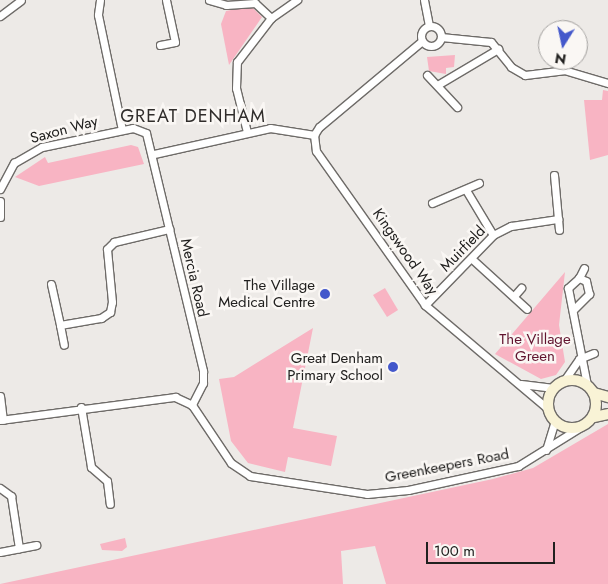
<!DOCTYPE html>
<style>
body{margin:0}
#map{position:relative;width:608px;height:584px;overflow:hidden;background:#edeae7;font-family:Jost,sans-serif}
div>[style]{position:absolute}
.green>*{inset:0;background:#f8b4c3}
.roads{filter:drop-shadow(1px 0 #6e6b68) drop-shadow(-1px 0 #6e6b68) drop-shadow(0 1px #6e6b68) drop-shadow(0 -1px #6e6b68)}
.street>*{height:7px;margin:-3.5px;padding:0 3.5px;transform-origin:3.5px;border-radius:3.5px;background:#fff}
.street>.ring{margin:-3.5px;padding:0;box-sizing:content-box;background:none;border:7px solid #fff;border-radius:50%}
.secondary>*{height:10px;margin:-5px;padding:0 5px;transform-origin:5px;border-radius:5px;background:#f9f3d6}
.secondary>.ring{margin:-5px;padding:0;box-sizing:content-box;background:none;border:10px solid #f9f3d6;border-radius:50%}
.dots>*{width:14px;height:14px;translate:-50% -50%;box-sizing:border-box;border:2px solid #faf7f4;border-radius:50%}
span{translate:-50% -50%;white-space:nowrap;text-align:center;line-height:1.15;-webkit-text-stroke:5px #faf7f4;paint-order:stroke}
.street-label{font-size:15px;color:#21201f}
.poi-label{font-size:15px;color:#21201f}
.right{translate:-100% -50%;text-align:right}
.park-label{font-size:15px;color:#61142f}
.quarter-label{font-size:18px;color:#302d2b;letter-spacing:1px}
.north{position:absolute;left:538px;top:20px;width:50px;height:50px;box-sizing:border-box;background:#faf7f4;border:1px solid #a3a19f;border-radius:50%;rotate:190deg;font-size:14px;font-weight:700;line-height:20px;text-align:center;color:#21201f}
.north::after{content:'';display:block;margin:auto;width:18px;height:22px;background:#4458cb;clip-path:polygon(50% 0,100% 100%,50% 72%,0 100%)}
.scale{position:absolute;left:426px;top:542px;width:129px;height:22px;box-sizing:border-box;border:2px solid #21201f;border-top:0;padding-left:6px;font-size:15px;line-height:18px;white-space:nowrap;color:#21201f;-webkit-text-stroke:4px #faf7f4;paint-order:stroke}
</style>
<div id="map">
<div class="green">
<i style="clip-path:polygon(251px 6px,262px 17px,229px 65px,221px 24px,226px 11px)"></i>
<i style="clip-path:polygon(455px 55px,454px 67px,446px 68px,446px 74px,429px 71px,427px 57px)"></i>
<i style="clip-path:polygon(603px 90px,608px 91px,608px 155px,590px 160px,584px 100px,602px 100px)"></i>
<i style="clip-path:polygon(131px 145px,138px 147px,144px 164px,39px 186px,15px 177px,45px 157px,48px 163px)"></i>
<i style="clip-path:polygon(565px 272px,559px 325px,565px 362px,556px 375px,541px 379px,495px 354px)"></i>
<i style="clip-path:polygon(385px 288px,398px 310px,387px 317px,373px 295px)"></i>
<i style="clip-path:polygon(313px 328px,293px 428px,337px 436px,331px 466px,288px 457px,285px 472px,248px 463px,231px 441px,219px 379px,234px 377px)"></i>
<i style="clip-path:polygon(608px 424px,608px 584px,386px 584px,375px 546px,341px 551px,343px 584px,0 584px,493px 479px,533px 468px)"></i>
<i style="clip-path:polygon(125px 538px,127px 547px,122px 551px,102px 550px,100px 544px)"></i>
</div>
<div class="roads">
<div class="street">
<i style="left:100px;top:0;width:15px;rotate:98deg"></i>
<i style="left:98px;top:15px;width:117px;rotate:78.2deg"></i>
<i style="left:209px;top:0;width:18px;rotate:16deg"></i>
<i style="left:226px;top:5px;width:29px;rotate:-4deg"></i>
<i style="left:255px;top:3px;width:22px;rotate:43deg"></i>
<i style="left:424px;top:0;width:25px;rotate:79deg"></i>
<i style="left:0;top:16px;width:26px;rotate:-37deg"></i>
<i class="ring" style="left:421px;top:26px;width:13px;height:13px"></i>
<i style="left:441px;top:37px;width:50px;rotate:5.7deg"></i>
<i style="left:491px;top:42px;width:32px;rotate:51deg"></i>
<i style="left:511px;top:67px;width:16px;rotate:30deg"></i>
<i style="left:525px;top:75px;width:39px;rotate:-7deg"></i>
<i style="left:564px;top:70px;width:46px;rotate:16.5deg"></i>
<i style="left:422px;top:41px;width:134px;rotate:140.1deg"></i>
<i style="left:319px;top:127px;width:9px;rotate:122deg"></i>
<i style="left:314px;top:135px;width:16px;rotate:83deg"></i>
<i style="left:316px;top:151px;width:189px;rotate:54.7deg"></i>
<i style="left:425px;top:305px;width:161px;rotate:40.2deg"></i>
<i style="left:160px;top:45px;width:15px;rotate:-11deg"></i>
<i style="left:175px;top:42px;width:43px;rotate:-102.1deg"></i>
<i style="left:427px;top:75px;width:44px;rotate:46.8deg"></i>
<i style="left:439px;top:84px;width:69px;rotate:-30.7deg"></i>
<i style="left:247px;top:132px;width:45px;rotate:-104deg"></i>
<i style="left:236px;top:88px;width:26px;rotate:-88deg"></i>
<i style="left:237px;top:62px;width:56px;rotate:-52.3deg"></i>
<i style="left:271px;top:18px;width:32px;rotate:-35deg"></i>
<i style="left:154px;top:154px;width:119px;rotate:-12.6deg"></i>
<i style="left:270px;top:128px;width:45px;rotate:9deg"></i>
<i style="left:554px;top:175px;width:55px;rotate:84.8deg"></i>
<i style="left:0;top:189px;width:30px;rotate:-62deg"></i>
<i style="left:14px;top:163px;width:32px;rotate:-30deg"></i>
<i style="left:42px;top:147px;width:93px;rotate:-11.8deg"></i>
<i style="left:133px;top:128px;width:14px;rotate:21deg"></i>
<i style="left:146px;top:133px;width:245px;rotate:76.5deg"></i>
<i style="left:203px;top:371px;width:12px;rotate:90deg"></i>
<i style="left:203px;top:383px;width:25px;rotate:117deg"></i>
<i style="left:466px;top:190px;width:52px;rotate:59deg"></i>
<i style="left:0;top:201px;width:16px;rotate:90deg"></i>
<i style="left:432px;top:203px;width:51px;rotate:-23.1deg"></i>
<i style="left:472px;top:259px;width:74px;rotate:42.3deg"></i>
<i style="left:579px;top:278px;width:11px;rotate:-63deg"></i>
<i style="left:51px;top:284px;width:42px;rotate:77.6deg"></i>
<i style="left:60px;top:325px;width:42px;rotate:-9.7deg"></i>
<i style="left:101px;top:318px;width:11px;rotate:-34deg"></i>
<i style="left:110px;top:312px;width:10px;rotate:-79deg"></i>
<i style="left:112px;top:302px;width:53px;rotate:-95.4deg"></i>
<i style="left:107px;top:249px;width:10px;rotate:-45deg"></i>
<i style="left:114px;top:242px;width:57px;rotate:-13.3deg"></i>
<i style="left:514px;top:296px;width:11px;rotate:-49deg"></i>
<i style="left:425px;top:305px;width:98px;rotate:-45.8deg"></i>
<i style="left:493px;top:235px;width:20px;rotate:-27deg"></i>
<i style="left:511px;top:226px;width:48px;rotate:-8.5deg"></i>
<i style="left:573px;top:310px;width:23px;rotate:-45deg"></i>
<i style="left:589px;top:294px;width:13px;rotate:-103deg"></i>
<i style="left:586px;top:281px;width:8px;rotate:-157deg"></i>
<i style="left:579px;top:278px;width:15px;rotate:138deg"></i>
<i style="left:568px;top:288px;width:99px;rotate:78.9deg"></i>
<i style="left:60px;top:325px;width:20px;rotate:79deg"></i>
<i style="left:563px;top:382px;width:28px;rotate:-55deg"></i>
<i style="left:579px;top:359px;width:16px;rotate:-22deg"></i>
<i style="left:521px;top:384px;width:33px;rotate:7deg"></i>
<i style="left:0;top:396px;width:24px;rotate:83deg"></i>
<i style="left:81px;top:407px;width:61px;rotate:80.5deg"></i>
<i style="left:91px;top:467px;width:21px;rotate:41deg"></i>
<i style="left:107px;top:481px;width:23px;rotate:83deg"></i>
<i style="left:0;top:420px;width:177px;rotate:-7.5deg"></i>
<i style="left:175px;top:397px;width:19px;rotate:25deg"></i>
<i style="left:192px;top:405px;width:70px;rotate:56.1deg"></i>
<i style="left:231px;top:463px;width:23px;rotate:34deg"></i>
<i style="left:250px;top:476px;width:118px;rotate:8.7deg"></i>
<i style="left:367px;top:494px;width:41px;rotate:-5.6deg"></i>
<i style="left:408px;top:490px;width:113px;rotate:-12.3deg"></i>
<i style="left:518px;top:466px;width:72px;rotate:-31.9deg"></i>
<i style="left:546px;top:450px;width:30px;rotate:-73deg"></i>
<i style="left:0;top:488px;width:14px;rotate:36deg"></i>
<i style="left:11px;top:496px;width:53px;rotate:81.3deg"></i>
<i style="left:0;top:552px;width:37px;rotate:-11deg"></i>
</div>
<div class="secondary">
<i class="ring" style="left:548px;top:380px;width:38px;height:38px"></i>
<i style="left:594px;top:393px;width:15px;rotate:16deg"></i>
<i style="left:594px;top:417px;width:14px;rotate:-12deg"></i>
</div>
</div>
<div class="dots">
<i style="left:325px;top:294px;background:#4458cb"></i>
<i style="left:393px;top:367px;background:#4458cb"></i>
</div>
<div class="street-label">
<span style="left:64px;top:130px;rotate:-15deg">Saxon Way</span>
<span style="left:463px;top:249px;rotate:-46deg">Muirfield</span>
<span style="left:405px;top:252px;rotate:55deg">Kingswood Way</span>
<span style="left:194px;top:278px;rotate:77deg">Mercia Road</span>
<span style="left:447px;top:466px;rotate:-11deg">Greenkeepers Road</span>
</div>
<div class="poi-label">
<span class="right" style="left:315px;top:294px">The Village<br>Medical Centre</span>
<span class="right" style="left:383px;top:367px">Great Denham<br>Primary School</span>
</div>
<div class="park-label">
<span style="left:535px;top:348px">The Village<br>Green</span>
</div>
<div class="quarter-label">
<span style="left:193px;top:116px">GREAT DENHAM</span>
</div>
<div class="north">N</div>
<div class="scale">100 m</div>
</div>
